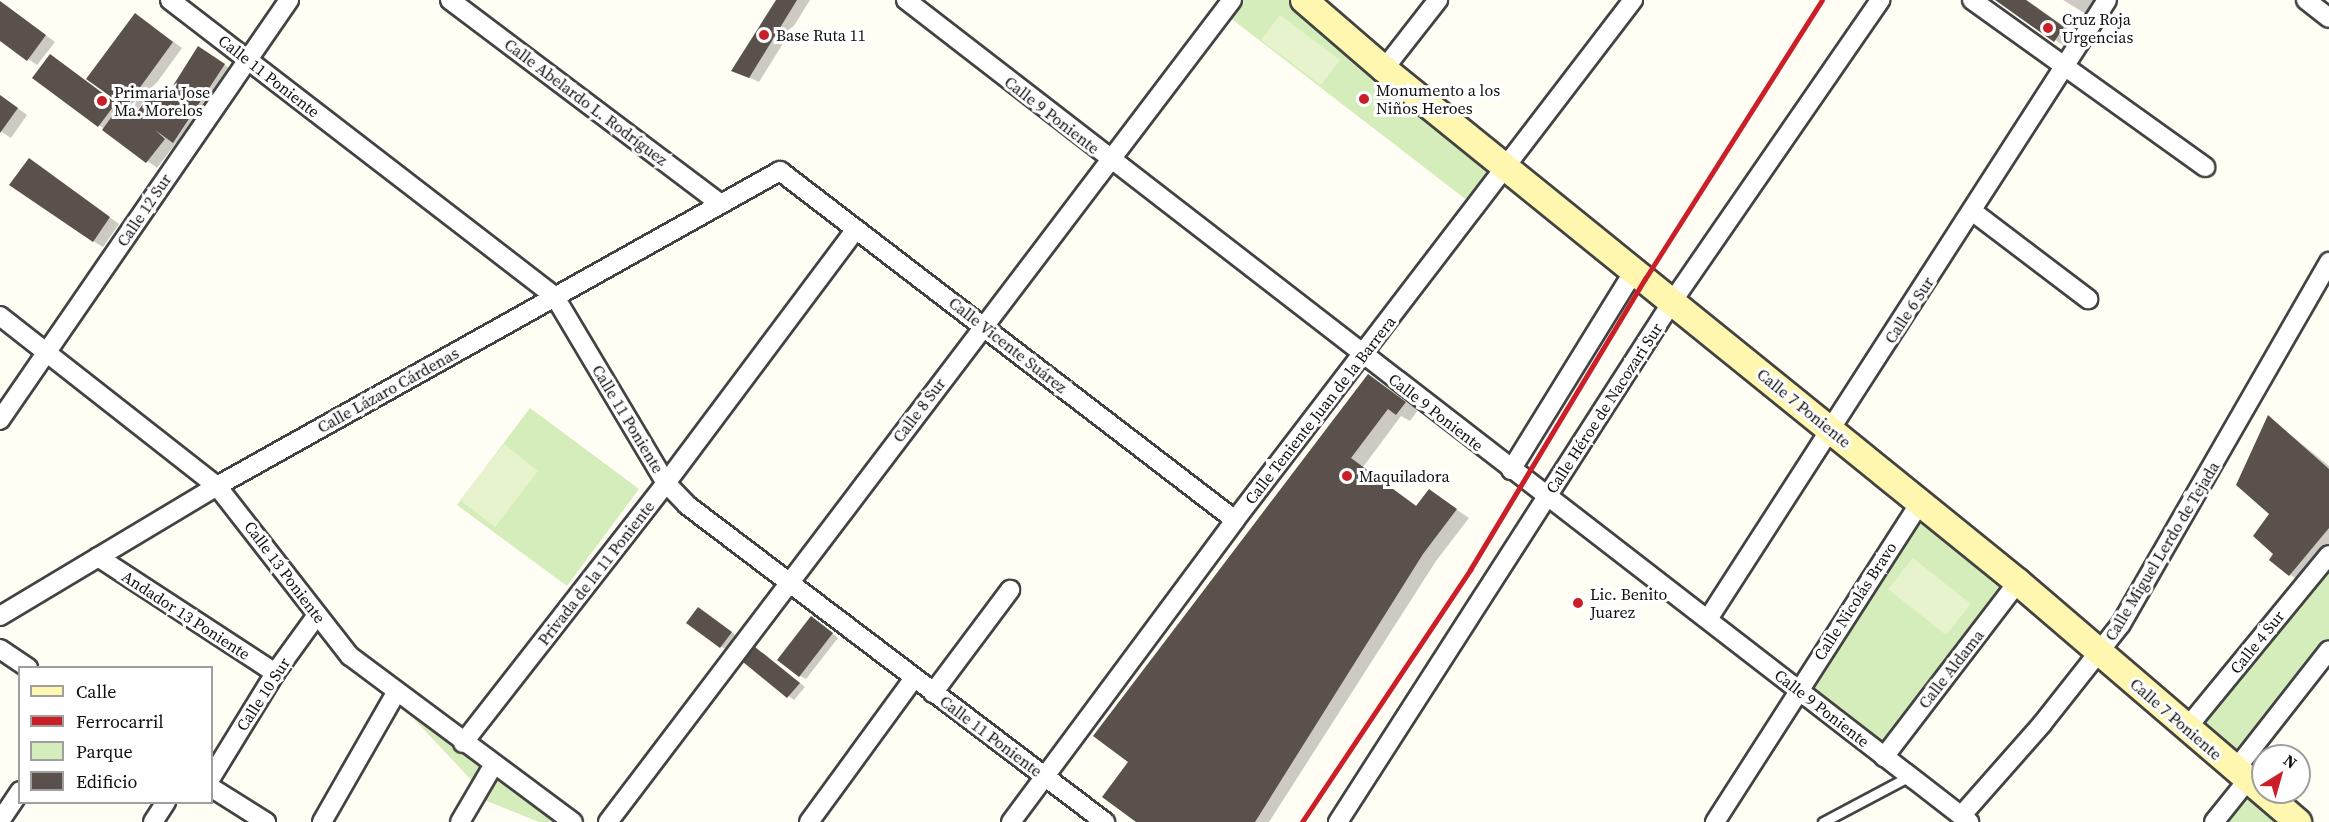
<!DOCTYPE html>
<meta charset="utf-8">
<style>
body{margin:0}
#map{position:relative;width:2329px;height:822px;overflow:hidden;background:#fffdf4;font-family:"Source Serif 4",serif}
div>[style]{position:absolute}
.green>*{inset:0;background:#d5edba}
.pitch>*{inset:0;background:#e6f3cc}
.shadow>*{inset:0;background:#0003}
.building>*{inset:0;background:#5a514c}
.roads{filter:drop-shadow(2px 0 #434343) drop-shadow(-2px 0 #434343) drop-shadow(0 2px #434343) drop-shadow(0 -2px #434343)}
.lane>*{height:9px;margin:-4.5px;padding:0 4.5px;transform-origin:4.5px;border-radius:4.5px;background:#fff}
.street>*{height:18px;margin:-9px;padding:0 9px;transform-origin:9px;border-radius:9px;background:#fff}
.secondary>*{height:26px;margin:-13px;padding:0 13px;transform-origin:13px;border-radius:13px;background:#fff6af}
.rail>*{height:4.5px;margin:-2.25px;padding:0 2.25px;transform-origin:2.25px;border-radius:2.25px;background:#ca1f28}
.dots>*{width:16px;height:16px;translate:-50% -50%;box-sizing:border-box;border:3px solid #fff;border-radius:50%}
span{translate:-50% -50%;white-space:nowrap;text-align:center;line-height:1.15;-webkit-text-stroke:6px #fff;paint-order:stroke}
.poi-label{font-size:16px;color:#101010}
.left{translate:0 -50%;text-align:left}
.street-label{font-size:16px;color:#101010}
.legend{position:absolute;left:18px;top:666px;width:195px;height:138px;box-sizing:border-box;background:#fff;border:2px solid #9f9f9f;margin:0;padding:8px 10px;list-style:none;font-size:18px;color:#101010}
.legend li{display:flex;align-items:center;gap:12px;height:30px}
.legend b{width:30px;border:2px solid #9f9f9f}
.north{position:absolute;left:2251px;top:744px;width:60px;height:60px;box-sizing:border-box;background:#fff;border:2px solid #9f9f9f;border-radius:50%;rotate:37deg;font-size:16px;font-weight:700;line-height:24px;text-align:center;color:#101010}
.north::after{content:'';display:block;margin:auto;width:21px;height:27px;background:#ca1f28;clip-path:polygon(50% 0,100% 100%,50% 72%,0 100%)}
</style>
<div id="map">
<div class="green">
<i style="clip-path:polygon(1239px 0,1295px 0,1497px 164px,1468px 201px,1229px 17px)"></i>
<i style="clip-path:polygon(530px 408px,639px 489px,567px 586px,457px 505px)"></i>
<i style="clip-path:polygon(1919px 511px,2011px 582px,1886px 747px,1805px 689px)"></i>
<i style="clip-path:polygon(2329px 564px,2329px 642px,2237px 758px,2198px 727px)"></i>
<i style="clip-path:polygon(399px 703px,562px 822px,539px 822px,482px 799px,476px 785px)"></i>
<i style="clip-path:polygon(2245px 797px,2275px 822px,2225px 822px)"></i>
</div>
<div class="pitch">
<i style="clip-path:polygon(1280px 15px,1340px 60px,1321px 85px,1261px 40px)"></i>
<i style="clip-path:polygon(504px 444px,538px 471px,495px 527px,460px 500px)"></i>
<i style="clip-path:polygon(1913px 558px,1971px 604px,1946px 635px,1888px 589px)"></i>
</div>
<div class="shadow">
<i style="clip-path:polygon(778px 0,810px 0,759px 82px,733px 70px)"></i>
<i style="clip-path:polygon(1997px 0,2027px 0,2082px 39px,2073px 52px)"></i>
<i style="clip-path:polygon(2063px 0,2096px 0,2086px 14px)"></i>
<i style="clip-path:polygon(0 1px,55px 42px,37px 65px,0 39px)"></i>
<i style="clip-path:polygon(evenodd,145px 21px,182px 48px,150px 92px,165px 101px,208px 53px,233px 71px,183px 147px,176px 143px,157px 168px,34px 77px,60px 62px,121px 107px,145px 21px,147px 97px,149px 98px,136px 116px,134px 114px,147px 97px)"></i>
<i style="clip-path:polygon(0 95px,27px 115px,11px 138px,0 131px)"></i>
<i style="clip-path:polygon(39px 166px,119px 224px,103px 247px,93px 241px)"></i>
<i style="clip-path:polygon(1369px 376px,1418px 410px,1410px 421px,1401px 416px,1363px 467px,1418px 507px,1429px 491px,1469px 518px,1436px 561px,1269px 822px,1139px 822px,1130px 762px)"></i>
<i style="clip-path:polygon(2269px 417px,2329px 466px,2329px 550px,2302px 582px,2289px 574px,2276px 554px)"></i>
<i style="clip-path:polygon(705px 612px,737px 636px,727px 650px,720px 646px)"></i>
<i style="clip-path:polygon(817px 622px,838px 638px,806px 679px,800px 676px)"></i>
<i style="clip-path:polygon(762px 652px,805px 687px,794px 700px,745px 662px)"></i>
</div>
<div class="building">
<i style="clip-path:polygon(776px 0,797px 0,749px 78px,731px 71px)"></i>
<i style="clip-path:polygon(1995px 0,2026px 0,2064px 27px,2054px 42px)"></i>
<i style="clip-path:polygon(0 1px,46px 35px,27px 61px,0 41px)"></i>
<i style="clip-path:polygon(135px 13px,173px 42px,125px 108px,135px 115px,152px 91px,164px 100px,198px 46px,225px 64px,173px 143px,155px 130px,165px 139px,146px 163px,102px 130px,121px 104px,86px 79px)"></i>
<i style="clip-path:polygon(50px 54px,116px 103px,98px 127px,32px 78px)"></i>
<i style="clip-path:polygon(0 95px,18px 108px,0 133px)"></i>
<i style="clip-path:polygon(29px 158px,110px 217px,93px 242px,9px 185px)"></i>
<i style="clip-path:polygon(1368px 374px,1406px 402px,1396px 415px,1388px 409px,1351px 458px,1416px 506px,1429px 489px,1457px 509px,1423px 554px,1255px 822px,1136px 822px,1102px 797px,1128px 762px,1093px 736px)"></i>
<i style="clip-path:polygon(2268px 415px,2329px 469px,2329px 528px,2289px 576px,2269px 560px,2273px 554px,2253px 536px,2269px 514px,2236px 485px)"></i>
<i style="clip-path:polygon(698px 607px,732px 632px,720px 648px,686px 623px)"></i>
<i style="clip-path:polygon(811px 616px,833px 633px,799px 677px,777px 660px)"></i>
<i style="clip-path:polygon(755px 647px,800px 683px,787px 698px,743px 662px)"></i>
</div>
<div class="roads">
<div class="lane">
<i style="left:1823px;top:822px;width:98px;rotate:-27.9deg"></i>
</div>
<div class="street">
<i style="left:170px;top:0;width:486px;rotate:37.6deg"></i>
<i style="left:555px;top:297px;width:217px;rotate:59.2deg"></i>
<i style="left:666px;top:483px;width:30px;rotate:46deg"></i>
<i style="left:687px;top:505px;width:525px;rotate:37.18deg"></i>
<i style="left:450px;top:0;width:339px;rotate:37deg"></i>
<i style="left:906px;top:0;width:1344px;rotate:37.71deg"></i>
<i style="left:1972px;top:0;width:287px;rotate:35.6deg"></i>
<i style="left:2306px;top:0;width:29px;rotate:38deg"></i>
<i style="left:1384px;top:69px;width:88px;rotate:-52deg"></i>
<i style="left:1972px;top:211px;width:146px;rotate:37.2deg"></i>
<i style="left:0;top:316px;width:276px;rotate:38.1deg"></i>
<i style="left:217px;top:486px;width:216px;rotate:52deg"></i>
<i style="left:350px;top:656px;width:278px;rotate:36.7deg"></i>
<i style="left:0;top:420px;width:510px;rotate:-55.47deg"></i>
<i style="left:1511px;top:470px;width:234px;rotate:-58.3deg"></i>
<i style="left:98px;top:557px;width:212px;rotate:33.2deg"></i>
<i style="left:0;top:616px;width:253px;rotate:-30.9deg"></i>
<i style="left:217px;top:486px;width:645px;rotate:-29.23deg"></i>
<i style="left:780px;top:171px;width:573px;rotate:37.49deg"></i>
<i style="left:1708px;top:619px;width:736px;rotate:-57.19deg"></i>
<i style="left:0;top:649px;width:34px;rotate:34deg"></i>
<i style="left:933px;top:693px;width:129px;rotate:-53.2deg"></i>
<i style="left:2186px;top:729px;width:225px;rotate:-50.6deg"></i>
<i style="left:463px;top:743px;width:330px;rotate:-52deg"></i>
<i style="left:666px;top:483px;width:317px;rotate:-53.2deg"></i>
<i style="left:1884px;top:757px;width:220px;rotate:-52.6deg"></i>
<i style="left:2235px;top:770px;width:152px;rotate:-51.9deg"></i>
<i style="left:212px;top:776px;width:121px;rotate:-58.5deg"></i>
<i style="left:275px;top:673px;width:72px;rotate:-54.1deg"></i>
<i style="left:212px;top:788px;width:64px;rotate:32.2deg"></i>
<i style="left:1961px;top:816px;width:123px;rotate:-48.6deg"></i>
<i style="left:2042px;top:724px;width:127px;rotate:-51.7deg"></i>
<i style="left:2121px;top:624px;width:418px;rotate:-60.1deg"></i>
<i style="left:0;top:821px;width:36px;rotate:-56deg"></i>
<i style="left:153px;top:822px;width:24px;rotate:-57deg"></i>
<i style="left:322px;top:822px;width:149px;rotate:-60.2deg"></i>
<i style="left:460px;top:822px;width:67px;rotate:-59.6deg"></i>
<i style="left:608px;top:822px;width:1032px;rotate:-52.8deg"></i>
<i style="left:809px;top:822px;width:178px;rotate:-53.9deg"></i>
<i style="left:1011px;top:822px;width:376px;rotate:-53.4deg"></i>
<i style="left:1235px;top:520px;width:655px;rotate:-52.57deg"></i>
<i style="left:1338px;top:822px;width:618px;rotate:-57.29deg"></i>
<i style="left:1672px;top:302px;width:367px;rotate:-55.4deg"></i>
<i style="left:1715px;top:822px;width:379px;rotate:-57.3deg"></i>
<i style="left:2214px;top:822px;width:53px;rotate:-51.2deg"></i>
</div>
<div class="secondary">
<i style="left:1304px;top:0;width:106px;rotate:40.8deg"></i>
<i style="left:1384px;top:69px;width:816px;rotate:38.98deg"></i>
<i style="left:2018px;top:582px;width:369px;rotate:40.6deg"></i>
</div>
</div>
<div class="rail">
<i style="left:1302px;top:822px;width:303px;rotate:-56.3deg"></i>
<i style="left:1470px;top:570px;width:340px;rotate:-59deg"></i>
<i style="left:1645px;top:279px;width:330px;rotate:-57.6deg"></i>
</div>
<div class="dots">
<i style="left:2048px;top:28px;background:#ca1f28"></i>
<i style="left:764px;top:35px;background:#ca1f28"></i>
<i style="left:1364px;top:99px;background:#ca1f28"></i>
<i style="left:102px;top:101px;background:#ca1f28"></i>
<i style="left:1347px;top:476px;background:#ca1f28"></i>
<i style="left:1578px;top:603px;background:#ca1f28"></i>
</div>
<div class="poi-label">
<span class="left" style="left:2062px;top:28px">Cruz Roja<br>Urgencias</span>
<span class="left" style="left:776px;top:35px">Base Ruta 11</span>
<span class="left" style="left:1376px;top:99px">Monumento a los<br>Niños Heroes</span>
<span class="left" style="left:114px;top:101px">Primaria Jose<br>Ma. Morelos</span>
<span class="left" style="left:1359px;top:476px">Maquiladora</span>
<span class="left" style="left:1590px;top:603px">Lic. Benito<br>Juarez</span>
</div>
<div class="street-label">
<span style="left:269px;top:76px;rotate:38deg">Calle 11 Poniente</span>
<span style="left:586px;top:102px;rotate:37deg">Calle Abelardo L. Rodríguez</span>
<span style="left:1052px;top:115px;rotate:38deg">Calle 9 Poniente</span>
<span style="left:144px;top:210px;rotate:-56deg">Calle 12 Sur</span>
<span style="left:1909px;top:310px;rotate:-57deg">Calle 6 Sur</span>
<span style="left:1008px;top:345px;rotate:38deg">Calle Vicente Suárez</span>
<span style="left:388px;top:390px;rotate:-29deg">Calle Lázaro Cárdenas</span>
<span style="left:1604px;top:408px;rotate:-57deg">Calle Héroe de Nacozari Sur</span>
<span style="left:1804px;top:408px;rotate:39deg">Calle 7 Poniente</span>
<span style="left:919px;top:410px;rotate:-53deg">Calle 8 Sur</span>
<span style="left:1320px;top:410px;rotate:-52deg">Calle Teniente Juan de la Barrera</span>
<span style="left:1436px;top:412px;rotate:38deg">Calle 9 Poniente</span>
<span style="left:628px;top:419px;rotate:59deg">Calle 11 Poniente</span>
<span style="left:2162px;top:551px;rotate:-59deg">Calle Miguel Lerdo de Tejada</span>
<span style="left:285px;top:572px;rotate:53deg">Calle 13 Poniente</span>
<span style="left:596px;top:573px;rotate:-52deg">Privada de la 11 Poniente</span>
<span style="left:1855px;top:601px;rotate:-57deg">Calle Nicolás Bravo</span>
<span style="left:186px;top:615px;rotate:33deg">Andador 13 Poniente</span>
<span style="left:2257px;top:642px;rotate:-51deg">Calle 4 Sur</span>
<span style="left:1951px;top:669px;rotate:-52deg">Calle Aldama</span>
<span style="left:263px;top:694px;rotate:-57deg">Calle 10 Sur</span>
<span style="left:1822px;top:708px;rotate:38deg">Calle 9 Poniente</span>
<span style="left:2176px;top:719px;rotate:41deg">Calle 7 Poniente</span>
<span style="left:991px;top:736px;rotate:37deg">Calle 11 Poniente</span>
</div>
<ul class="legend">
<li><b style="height:8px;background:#fff6af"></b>Calle</li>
<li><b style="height:8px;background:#ca1f28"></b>Ferrocarril</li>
<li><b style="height:16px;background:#d5edba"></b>Parque</li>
<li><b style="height:16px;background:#5a514c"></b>Edificio</li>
</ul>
<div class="north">N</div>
</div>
